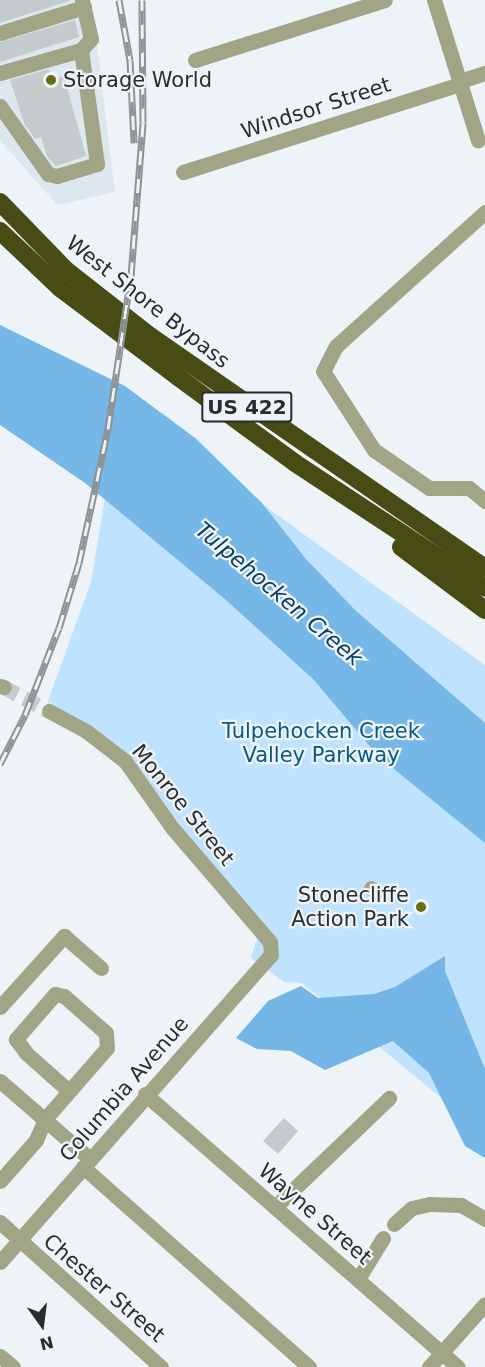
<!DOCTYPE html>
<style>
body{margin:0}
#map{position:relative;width:485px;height:1367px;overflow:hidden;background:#eef3f7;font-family:"DejaVu Sans",sans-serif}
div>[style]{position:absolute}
.built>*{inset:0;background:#dce7f0}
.green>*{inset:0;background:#bfe3fe}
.forest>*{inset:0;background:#73b5e4}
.water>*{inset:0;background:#75b7e6}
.building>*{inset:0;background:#c5cacd}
.minor-tunnel>*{height:15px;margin-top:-7.5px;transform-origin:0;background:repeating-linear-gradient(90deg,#c7cbcf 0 15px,transparent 0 23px)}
.minor>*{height:15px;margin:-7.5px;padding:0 7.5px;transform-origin:7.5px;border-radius:7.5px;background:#a1a586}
.highway>*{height:18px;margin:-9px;padding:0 9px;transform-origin:9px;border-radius:9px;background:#484c14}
.rail>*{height:7px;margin-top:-3.5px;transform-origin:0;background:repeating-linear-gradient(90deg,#eef3f7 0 14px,#8f9396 0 28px);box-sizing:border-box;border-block:2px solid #8f9396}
.dots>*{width:16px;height:16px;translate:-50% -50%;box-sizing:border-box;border:3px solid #eef3f7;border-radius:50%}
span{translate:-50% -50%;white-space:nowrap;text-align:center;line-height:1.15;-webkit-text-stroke:4.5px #eef3f7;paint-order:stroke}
.shield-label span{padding:2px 4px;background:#eef3f7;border:2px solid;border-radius:4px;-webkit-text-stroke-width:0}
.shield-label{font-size:20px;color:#2a2c2e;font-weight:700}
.poi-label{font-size:21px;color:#2a2c2e}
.left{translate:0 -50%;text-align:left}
.right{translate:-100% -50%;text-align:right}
.street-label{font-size:21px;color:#2a2c2e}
.park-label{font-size:21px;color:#075a86}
.water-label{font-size:22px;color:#0b405f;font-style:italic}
.north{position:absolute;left:12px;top:1295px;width:60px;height:60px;-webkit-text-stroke:4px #eef3f7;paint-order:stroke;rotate:166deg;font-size:16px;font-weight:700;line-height:24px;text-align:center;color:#2a2c2e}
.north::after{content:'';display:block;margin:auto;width:21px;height:27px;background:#2a2c2e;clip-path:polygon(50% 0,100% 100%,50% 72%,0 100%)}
</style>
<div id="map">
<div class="built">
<i style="clip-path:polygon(0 0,87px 0,95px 29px,115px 192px,57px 205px,0 140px)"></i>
</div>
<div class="green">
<i style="clip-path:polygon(161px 412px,197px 439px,262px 504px,485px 665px,485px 1134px,302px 983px,284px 982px,251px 958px,262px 922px,192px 842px,131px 756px,48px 701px,91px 582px,105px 498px)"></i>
</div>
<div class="forest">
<i style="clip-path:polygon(445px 956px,445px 971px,485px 1069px,485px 1158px,465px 1146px,429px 1073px,393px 1041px,325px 1070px,291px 1051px,257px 1049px,236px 1038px,268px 1001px,301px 986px,318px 998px,374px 994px,395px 987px)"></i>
</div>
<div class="water">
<i style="clip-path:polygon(0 325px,125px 386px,196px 439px,262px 503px,306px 559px,355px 610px,485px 723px,485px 843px,378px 756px,313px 679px,226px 600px,85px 483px,0 425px)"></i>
</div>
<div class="building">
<i style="clip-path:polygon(0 0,69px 0,69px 1px,0 23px)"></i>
<i style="clip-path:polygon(75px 20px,79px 37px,0 62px,0 42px)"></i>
<i style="clip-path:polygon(49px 69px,52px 80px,64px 76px,86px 156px,56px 166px,47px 156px,41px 137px,35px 139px,24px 123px,10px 80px)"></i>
<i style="clip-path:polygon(284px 1118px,298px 1131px,278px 1154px,263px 1141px)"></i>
</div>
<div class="minor-tunnel">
<i style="left:4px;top:687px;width:51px;rotate:28.1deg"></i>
</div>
<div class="minor">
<i style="left:434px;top:0;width:147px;rotate:72.6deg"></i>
<i style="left:0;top:33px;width:88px;rotate:-17.2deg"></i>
<i style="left:195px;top:60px;width:199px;rotate:-17.5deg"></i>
<i style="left:0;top:73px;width:84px;rotate:-15.9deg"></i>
<i style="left:81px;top:50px;width:15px;rotate:-48deg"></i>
<i style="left:91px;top:39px;width:40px;rotate:-103deg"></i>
<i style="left:460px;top:81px;width:26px;rotate:-18deg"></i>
<i style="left:0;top:106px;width:83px;rotate:54.8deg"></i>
<i style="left:48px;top:174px;width:9px;rotate:13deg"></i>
<i style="left:57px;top:176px;width:42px;rotate:-16.7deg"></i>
<i style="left:97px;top:164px;width:115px;rotate:-98deg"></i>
<i style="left:183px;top:172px;width:292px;rotate:-17.6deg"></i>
<i style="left:485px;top:212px;width:200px;rotate:138deg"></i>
<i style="left:336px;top:346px;width:28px;rotate:117deg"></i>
<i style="left:323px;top:371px;width:94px;rotate:57.2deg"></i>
<i style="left:374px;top:450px;width:67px;rotate:34.6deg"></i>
<i style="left:429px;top:488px;width:40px"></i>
<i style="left:469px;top:488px;width:21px;rotate:39deg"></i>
<i style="left:0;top:686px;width:4px;rotate:14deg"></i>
<i style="left:371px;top:888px;width:12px;rotate:42deg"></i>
<i style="left:0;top:1007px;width:96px;rotate:-48deg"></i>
<i style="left:64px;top:936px;width:49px;rotate:40.9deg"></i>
<i style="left:0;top:1081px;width:119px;rotate:40.9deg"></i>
<i style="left:145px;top:1094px;width:415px;rotate:41.1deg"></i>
<i style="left:83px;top:1167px;width:302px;rotate:41.5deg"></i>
<i style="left:0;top:1181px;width:55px;rotate:-48.7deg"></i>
<i style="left:36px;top:1140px;width:23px;rotate:-67deg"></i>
<i style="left:45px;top:1119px;width:94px;rotate:-48.9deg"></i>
<i style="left:107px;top:1048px;width:15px;rotate:-94deg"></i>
<i style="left:106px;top:1033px;width:56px;rotate:-138.6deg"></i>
<i style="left:64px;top:996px;width:9px;rotate:-167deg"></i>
<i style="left:55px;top:994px;width:60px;rotate:130.9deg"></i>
<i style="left:16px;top:1039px;width:17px;rotate:54deg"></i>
<i style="left:26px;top:1053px;width:57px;rotate:41.5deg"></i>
<i style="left:275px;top:1207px;width:158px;rotate:-43.7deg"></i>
<i style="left:0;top:1222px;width:217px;rotate:42deg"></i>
<i style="left:394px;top:1224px;width:24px;rotate:-42deg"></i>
<i style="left:412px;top:1208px;width:18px;rotate:-13deg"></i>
<i style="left:430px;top:1204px;width:31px;rotate:2deg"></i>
<i style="left:461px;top:1205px;width:28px;rotate:30deg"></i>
<i style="left:0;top:1262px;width:409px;rotate:-48.6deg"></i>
<i style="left:271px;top:955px;width:13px;rotate:-94deg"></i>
<i style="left:270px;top:942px;width:149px;rotate:-130.6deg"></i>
<i style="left:173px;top:829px;width:83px;rotate:-125.2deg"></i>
<i style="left:125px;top:761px;width:49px;rotate:-142.4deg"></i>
<i style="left:86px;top:731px;width:42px;rotate:-151.6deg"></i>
<i style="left:358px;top:1279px;width:48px;rotate:-58.6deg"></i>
<i style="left:0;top:1356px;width:17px;rotate:40deg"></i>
<i style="left:429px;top:1367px;width:84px;rotate:-48.4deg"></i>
</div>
<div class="highway">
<i style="left:0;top:202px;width:95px;rotate:45.9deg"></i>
<i style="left:66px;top:270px;width:107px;rotate:38.2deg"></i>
<i style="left:150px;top:336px;width:407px;rotate:34.7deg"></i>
<i style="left:0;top:231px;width:83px;rotate:43.5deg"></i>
<i style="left:60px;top:288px;width:148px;rotate:37deg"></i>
<i style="left:178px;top:377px;width:145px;rotate:36.3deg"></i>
<i style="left:295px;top:463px;width:227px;rotate:33.3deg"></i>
<i style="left:401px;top:547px;width:105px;rotate:36.9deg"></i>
</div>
<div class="rail">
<i style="left:119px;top:0;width:61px;rotate:79.6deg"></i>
<i style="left:130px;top:60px;width:83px;rotate:87.2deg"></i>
<i style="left:0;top:764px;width:55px;rotate:-63deg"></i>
<i style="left:25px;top:715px;width:93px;rotate:-68.7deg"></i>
<i style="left:59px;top:628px;width:68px;rotate:-72.9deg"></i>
<i style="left:79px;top:563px;width:137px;rotate:-77.8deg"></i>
<i style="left:108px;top:429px;width:155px;rotate:-81.5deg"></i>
<i style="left:131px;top:276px;width:154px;rotate:-85.5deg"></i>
<i style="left:143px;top:122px;width:122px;rotate:-90.5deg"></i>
</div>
<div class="dots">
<i style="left:51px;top:80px;background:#676c0e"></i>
<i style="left:421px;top:907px;background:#676c0e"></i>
</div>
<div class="shield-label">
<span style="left:247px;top:407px">US 422</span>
</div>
<div class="poi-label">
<span class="left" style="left:63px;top:80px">Storage World</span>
<span class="right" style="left:409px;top:907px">Stonecliffe<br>Action Park</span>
</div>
<div class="street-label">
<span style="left:316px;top:108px;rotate:-18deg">Windsor Street</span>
<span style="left:148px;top:302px;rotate:38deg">West Shore Bypass</span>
<span style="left:183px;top:805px;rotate:51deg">Monroe Street</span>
<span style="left:124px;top:1089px;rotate:-49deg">Columbia Avenue</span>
<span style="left:315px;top:1214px;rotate:41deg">Wayne Street</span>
<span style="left:104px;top:1288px;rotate:41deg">Chester Street</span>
</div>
<div class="park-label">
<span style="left:321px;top:743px">Tulpehocken Creek<br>Valley Parkway</span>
</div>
<div class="water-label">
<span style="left:279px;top:594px;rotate:40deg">Tulpehocken Creek</span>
</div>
<div class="north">N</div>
</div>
